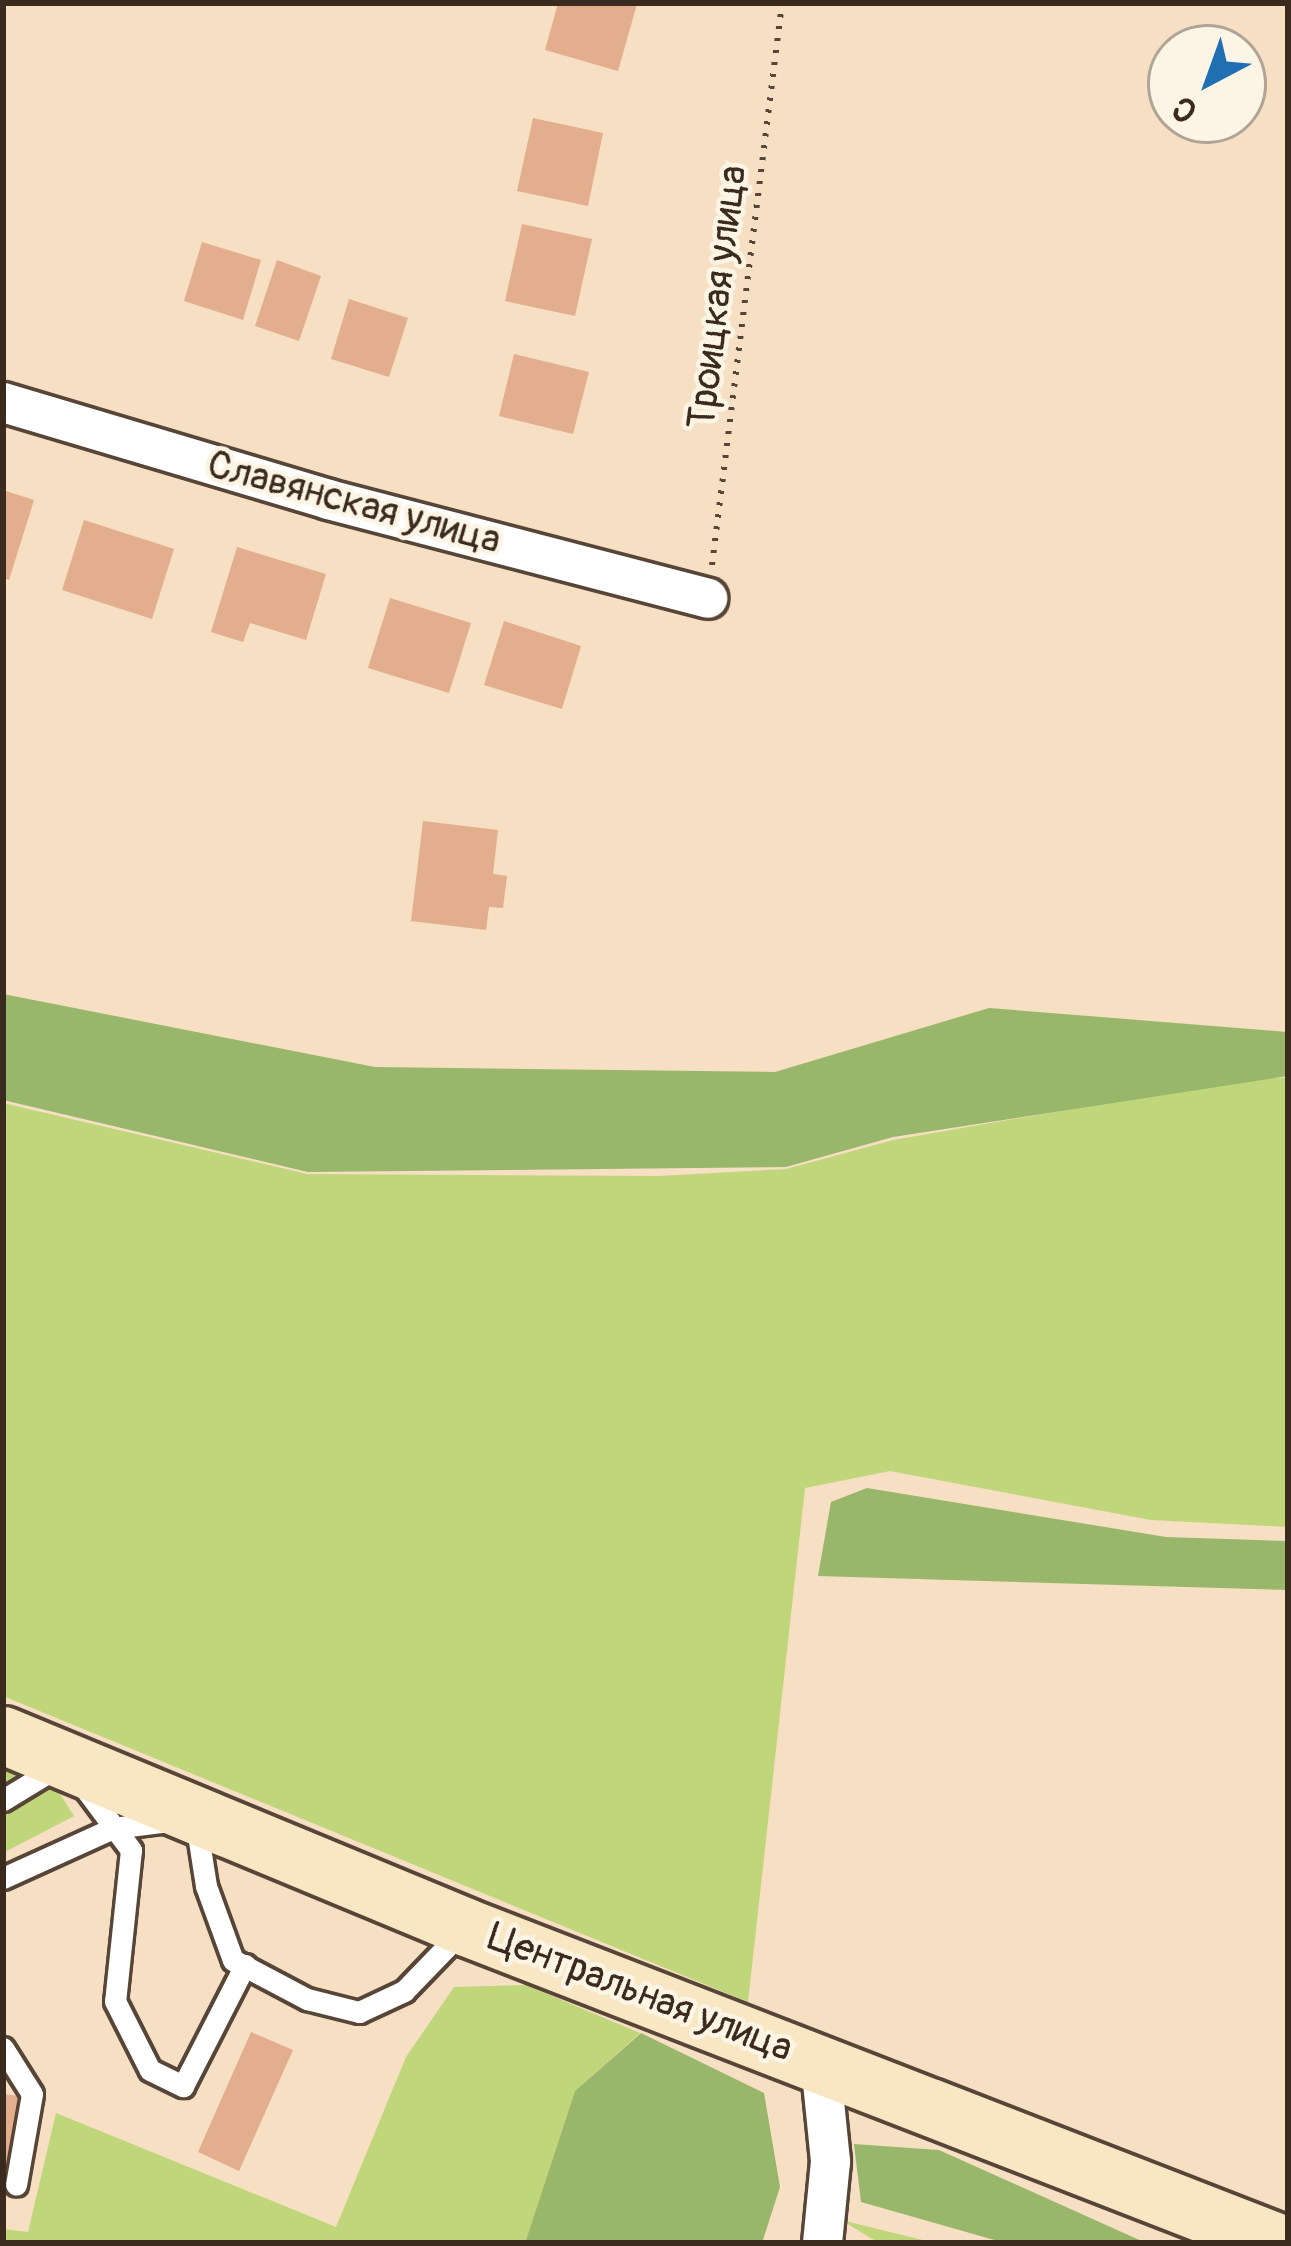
<!DOCTYPE html>
<meta charset="utf-8">
<style>
body{margin:0}
#map{position:relative;width:1291px;height:2246px;overflow:hidden;background:#f6dfc3;font-family:Pangolin,sans-serif}
div>[style]{position:absolute}
.green>*{inset:0;background:#c0d67a}
.forest>*{inset:0;background:#98b76a}
.building>*{inset:0;background:#e2ae8d}
.path>*{height:6px;margin-top:-3px;transform-origin:0;background:repeating-linear-gradient(90deg,#574537 0 3px,transparent 0 12px)}
.roads{filter:drop-shadow(3px 0 #574537) drop-shadow(-3px 0 #574537) drop-shadow(0 3px #574537) drop-shadow(0 -3px #574537)}
.lane>*{height:21px;margin:-10.5px;padding:0 10.5px;transform-origin:10.5px;border-radius:10.5px;background:#fff}
.street>*{height:39px;margin:-19.5px;padding:0 19.5px;transform-origin:19.5px;border-radius:19.5px;background:#fff}
.secondary>*{height:57px;margin:-28.5px;padding:0 28.5px;transform-origin:28.5px;border-radius:28.5px;background:#f9e7c3}
span{translate:-50% -50%;white-space:nowrap;text-align:center;line-height:1.15;-webkit-text-stroke:9px #fcf5e5;paint-order:stroke}
.street-label{font-size:39px;color:#3b2a1e}
.frame{position:absolute;inset:0;border:6px solid #3b2a1e;pointer-events:none}
.north{position:absolute;left:1147px;top:24px;width:120px;height:120px;box-sizing:border-box;background:#fcf5e5;border:3px solid #afa495;border-radius:50%;rotate:221deg;font-size:33px;font-weight:700;line-height:48px;text-align:center;color:#3b2a1e}
.north::after{content:'';display:block;margin:auto;width:42px;height:54px;background:#1f6fb2;clip-path:polygon(50% 0,100% 100%,50% 72%,0 100%)}
</style>
<div id="map">
<div class="green">
<i style="clip-path:polygon(1256px 1077px,1288px 1078px,1288px 1527px,1151px 1520px,890px 1471px,805px 1488px,748px 2002px,3px 1696px,3px 1103px,307px 1174px,658px 1176px,786px 1169px,893px 1140px)"></i>
<i style="clip-path:polygon(3px 1757px,45px 1770px,74px 1816px,3px 1853px)"></i>
<i style="clip-path:polygon(526px 1985px,640px 2033px,575px 2091px,525px 2243px,3px 2243px,3px 2229px,28px 2232px,56px 2113px,336px 2227px,406px 2057px,454px 1987px)"></i>
<i style="clip-path:polygon(841px 2220px,935px 2243px,879px 2243px)"></i>
</div>
<div class="forest">
<i style="clip-path:polygon(3px 994px,375px 1067px,775px 1072px,989px 1008px,1288px 1032px,1288px 1076px,893px 1137px,786px 1167px,308px 1172px,3px 1100px)"></i>
<i style="clip-path:polygon(867px 1488px,1166px 1537px,1288px 1541px,1288px 1590px,818px 1576px,831px 1502px)"></i>
<i style="clip-path:polygon(641px 2033px,764px 2093px,780px 2187px,762px 2243px,525px 2243px,575px 2091px)"></i>
<i style="clip-path:polygon(854px 2144px,939px 2150px,1146px 2243px,1005px 2243px,861px 2202px)"></i>
</div>
<div class="building">
<i style="clip-path:polygon(558px 3px,637px 4px,618px 71px,545px 50px)"></i>
<i style="clip-path:polygon(533px 118px,603px 133px,588px 206px,517px 191px)"></i>
<i style="clip-path:polygon(522px 224px,592px 239px,575px 316px,505px 301px)"></i>
<i style="clip-path:polygon(202px 242px,261px 260px,243px 320px,184px 301px)"></i>
<i style="clip-path:polygon(277px 260px,321px 276px,299px 341px,255px 326px)"></i>
<i style="clip-path:polygon(349px 299px,408px 318px,389px 377px,331px 359px)"></i>
<i style="clip-path:polygon(514px 354px,589px 372px,573px 434px,499px 416px)"></i>
<i style="clip-path:polygon(3px 490px,34px 500px,9px 580px,3px 578px)"></i>
<i style="clip-path:polygon(84px 520px,174px 549px,152px 619px,62px 590px)"></i>
<i style="clip-path:polygon(237px 547px,326px 574px,306px 640px,250px 623px,243px 642px,211px 632px)"></i>
<i style="clip-path:polygon(390px 598px,471px 623px,449px 693px,368px 668px)"></i>
<i style="clip-path:polygon(504px 621px,581px 646px,562px 709px,484px 685px)"></i>
<i style="clip-path:polygon(423px 821px,498px 830px,493px 874px,507px 876px,503px 908px,489px 907px,486px 930px,411px 921px)"></i>
<i style="clip-path:polygon(251px 2032px,293px 2050px,239px 2171px,198px 2152px)"></i>
<i style="clip-path:polygon(3px 2094px,20px 2096px,12px 2162px,3px 2161px)"></i>
</div>
<div class="path">
<i style="left:712px;top:565px;width:566px;rotate:-82.9deg"></i>
</div>
<div class="roads">
<div class="lane">
<i style="left:81px;top:1783px;width:84px;rotate:53.3deg"></i>
<i style="left:131px;top:1850px;width:152px;rotate:96deg"></i>
<i style="left:115px;top:2001px;width:77px;rotate:63.1deg"></i>
<i style="left:150px;top:2070px;width:37px;rotate:26deg"></i>
<i style="left:183px;top:2086px;width:136px;rotate:-62.9deg"></i>
<i style="left:3px;top:1800px;width:63px;rotate:-31.4deg"></i>
<i style="left:196px;top:1822px;width:65px;rotate:81.1deg"></i>
<i style="left:206px;top:1886px;width:79px;rotate:70deg"></i>
<i style="left:233px;top:1960px;width:84px;rotate:27.8deg"></i>
<i style="left:307px;top:1999px;width:54px;rotate:14deg"></i>
<i style="left:359px;top:2012px;width:50px;rotate:-25deg"></i>
<i style="left:404px;top:1991px;width:82px;rotate:-46deg"></i>
<i style="left:3px;top:1878px;width:121px;rotate:-24.4deg"></i>
<i style="left:113px;top:1828px;width:56px;rotate:-7.1deg"></i>
<i style="left:3px;top:2048px;width:54px;rotate:57.8deg"></i>
<i style="left:32px;top:2094px;width:92px;rotate:100deg"></i>
</div>
<div class="street">
<i style="left:3px;top:402px;width:339px;rotate:16.6deg"></i>
<i style="left:328px;top:499px;width:392px;rotate:14.6deg"></i>
<i style="left:820px;top:2062px;width:100px;rotate:84.2deg"></i>
<i style="left:830px;top:2161px;width:82px;rotate:95.6deg"></i>
</div>
<div class="secondary">
<i style="left:3px;top:1735px;width:501px;rotate:22.52deg"></i>
<i style="left:466px;top:1927px;width:873px;rotate:21.22deg"></i>
</div>
</div>
<div class="street-label">
<span style="left:718px;top:297px;rotate:-83deg">Троицкая улица</span>
<span style="left:354px;top:503px;rotate:15deg">Славянская улица</span>
<span style="left:640px;top:1993px;rotate:21deg">Центральная улица</span>
</div>
<div class="frame"></div>
<div class="north">С</div>
</div>
